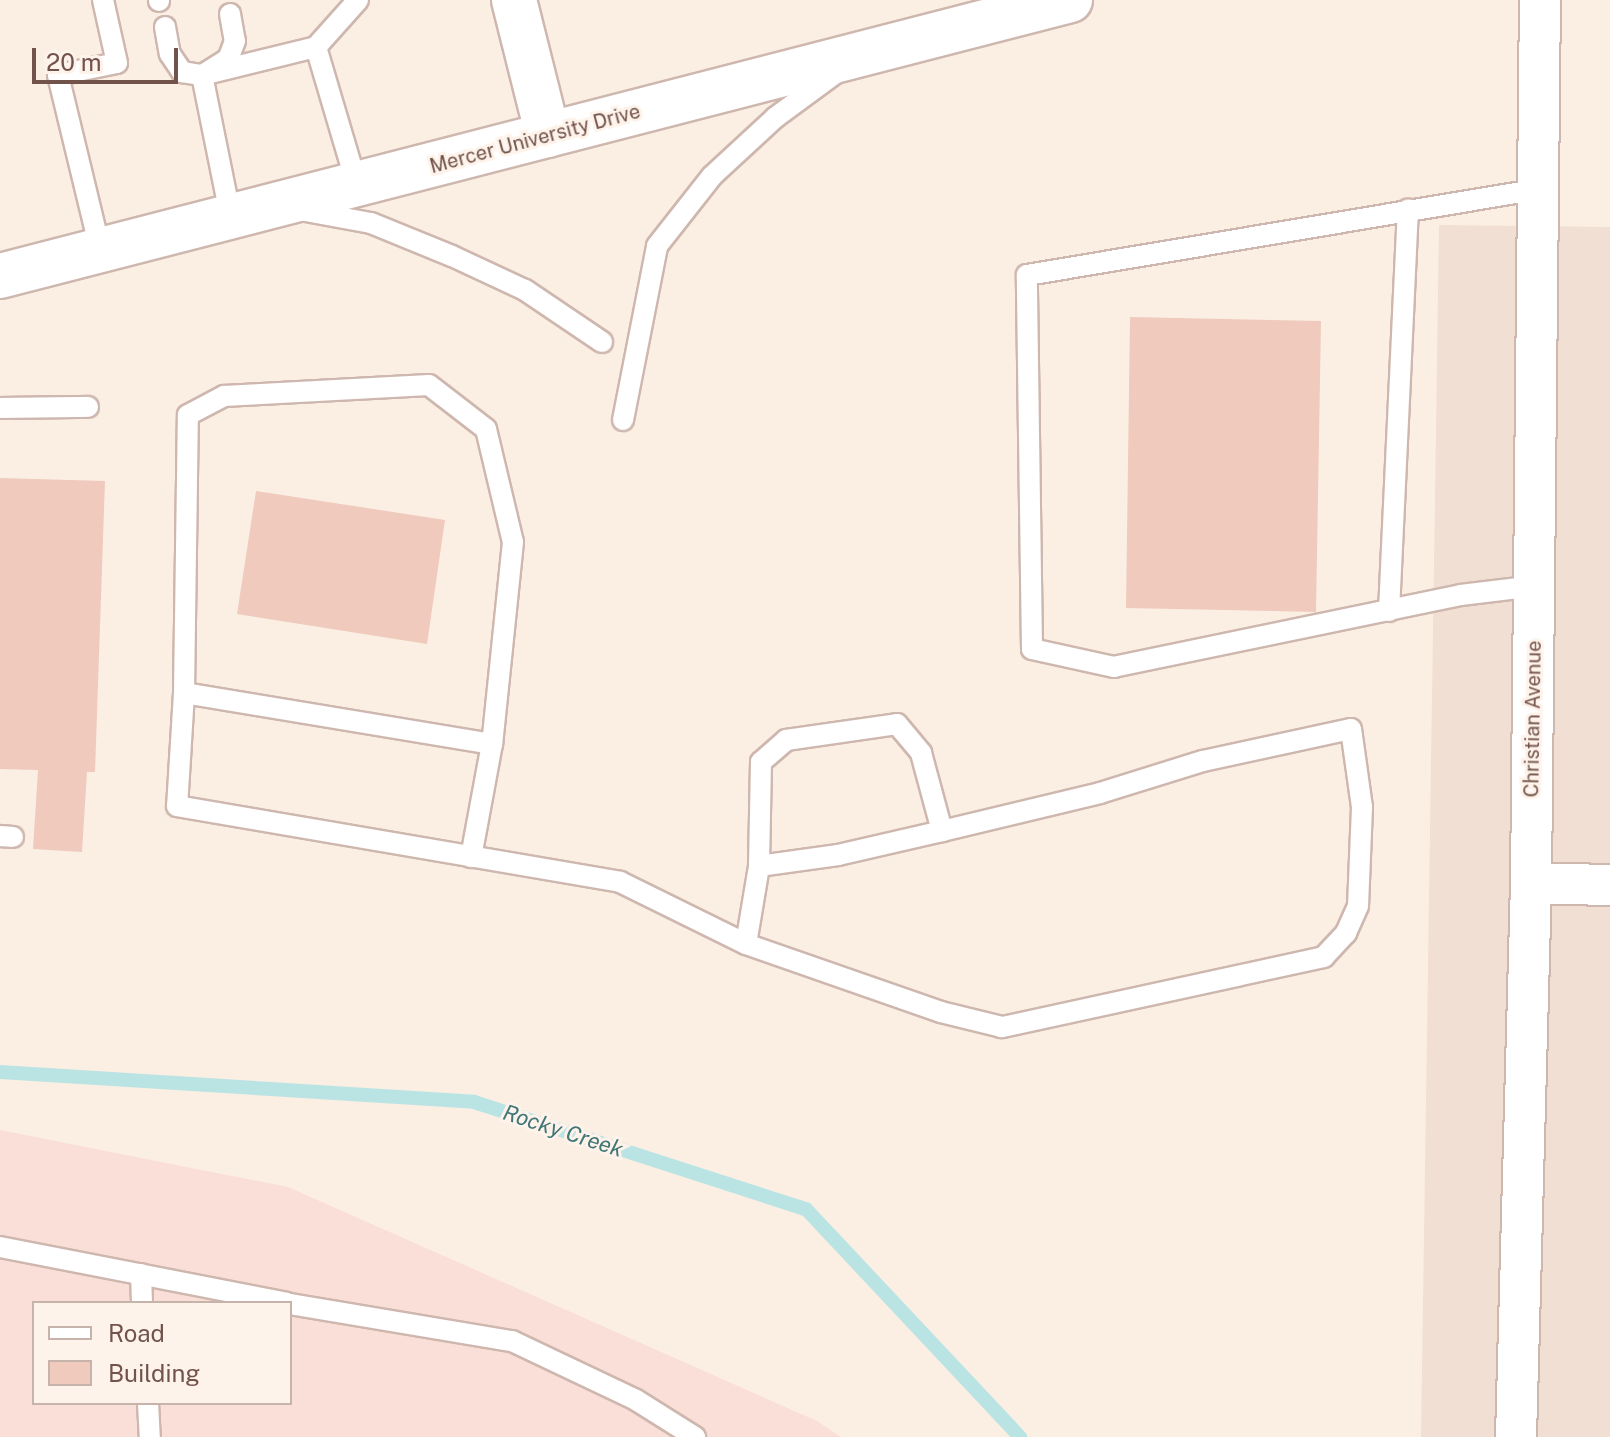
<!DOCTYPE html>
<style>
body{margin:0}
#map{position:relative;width:1610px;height:1437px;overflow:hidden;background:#fbefe4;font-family:"Public Sans",sans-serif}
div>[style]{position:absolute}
.residential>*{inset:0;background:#f2dfd3}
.commercial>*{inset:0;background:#faded8}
.stream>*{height:14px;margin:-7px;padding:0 7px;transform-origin:7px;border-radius:7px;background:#bae3e3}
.building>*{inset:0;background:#efcabd}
.roads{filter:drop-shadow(2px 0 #ceb7ae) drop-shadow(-2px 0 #ceb7ae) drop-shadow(0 2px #ceb7ae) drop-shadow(0 -2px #ceb7ae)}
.lane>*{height:20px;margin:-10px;padding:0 10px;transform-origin:10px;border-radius:10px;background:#fff}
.street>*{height:40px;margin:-20px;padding:0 20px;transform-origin:20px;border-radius:20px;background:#fff}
.secondary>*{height:44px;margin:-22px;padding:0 22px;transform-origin:22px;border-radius:22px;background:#fff}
span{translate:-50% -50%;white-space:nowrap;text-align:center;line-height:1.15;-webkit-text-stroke:6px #fef3ea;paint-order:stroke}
.street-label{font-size:20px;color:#72534b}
.water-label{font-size:22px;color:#407676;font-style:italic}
.legend{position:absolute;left:32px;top:1301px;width:260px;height:104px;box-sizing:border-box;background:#fef3ea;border:2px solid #c6b3aa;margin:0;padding:10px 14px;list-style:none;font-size:24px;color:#72534b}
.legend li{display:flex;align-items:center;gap:16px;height:40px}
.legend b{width:40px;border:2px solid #c6b3aa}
.scale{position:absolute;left:32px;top:48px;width:146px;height:36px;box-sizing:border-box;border:4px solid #72534b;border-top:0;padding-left:10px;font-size:24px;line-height:28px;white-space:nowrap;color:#72534b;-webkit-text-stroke:6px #fef3ea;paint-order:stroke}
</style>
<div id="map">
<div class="residential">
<i style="clip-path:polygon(1439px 225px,1610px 227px,1610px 1437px,1421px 1437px)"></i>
</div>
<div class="commercial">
<i style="clip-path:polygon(evenodd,0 1130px,288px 1187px,817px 1421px,841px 1437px,0 1437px,0 1130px,34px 1303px,290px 1303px,290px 1403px,34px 1403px,34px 1303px)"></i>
</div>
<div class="stream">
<i style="left:0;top:1072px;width:475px;rotate:3.6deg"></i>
<i style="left:474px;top:1102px;width:349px;rotate:17.9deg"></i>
<i style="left:806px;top:1209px;width:313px;rotate:46.8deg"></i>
</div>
<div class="building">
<i style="clip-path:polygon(1130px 317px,1321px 321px,1316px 612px,1126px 608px)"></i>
<i style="clip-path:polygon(0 478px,105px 481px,95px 772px,87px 772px,82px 852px,33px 849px,38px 770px,0 769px)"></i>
<i style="clip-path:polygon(256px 491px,445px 520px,427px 644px,237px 614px)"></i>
</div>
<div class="roads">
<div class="lane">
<i style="left:159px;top:0;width:1px;rotate:90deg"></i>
<i style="left:230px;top:14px;width:27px;rotate:80deg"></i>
<i style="left:235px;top:41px;width:19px;rotate:111deg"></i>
<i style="left:228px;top:59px;width:31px;rotate:148deg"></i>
<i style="left:202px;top:75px;width:147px;rotate:78.6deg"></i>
<i style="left:165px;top:27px;width:27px;rotate:80deg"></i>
<i style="left:170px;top:54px;width:22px;rotate:56deg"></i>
<i style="left:182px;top:72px;width:20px;rotate:9deg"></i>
<i style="left:202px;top:75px;width:117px;rotate:-13.8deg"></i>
<i style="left:316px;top:47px;width:63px;rotate:-48.2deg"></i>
<i style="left:316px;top:47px;width:144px;rotate:73.5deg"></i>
<i style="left:300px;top:210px;width:72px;rotate:10.4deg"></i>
<i style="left:371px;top:223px;width:87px;rotate:22.2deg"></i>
<i style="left:452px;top:256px;width:81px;rotate:25deg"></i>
<i style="left:525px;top:290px;width:93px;rotate:34deg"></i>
<i style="left:101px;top:253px;width:183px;rotate:-103.6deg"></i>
<i style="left:58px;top:75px;width:60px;rotate:-11.5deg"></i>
<i style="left:117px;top:63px;width:65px;rotate:-102.5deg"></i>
<i style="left:0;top:408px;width:88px;rotate:-0.7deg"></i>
<i style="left:623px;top:420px;width:177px;rotate:-78.9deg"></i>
<i style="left:657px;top:246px;width:89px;rotate:-51.8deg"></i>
<i style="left:712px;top:176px;width:87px;rotate:-42.7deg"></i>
<i style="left:776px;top:117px;width:74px;rotate:-36.3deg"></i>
<i style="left:1535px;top:586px;width:75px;rotate:173.1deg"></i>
<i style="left:1461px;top:595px;width:354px;rotate:168.3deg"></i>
<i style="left:1114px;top:667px;width:84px;rotate:-167.6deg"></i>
<i style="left:1032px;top:649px;width:374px;rotate:-90.8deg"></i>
<i style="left:1027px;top:275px;width:519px;rotate:-9.53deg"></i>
<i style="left:1389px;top:611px;width:402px;rotate:-87.3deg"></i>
<i style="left:184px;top:693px;width:278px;rotate:-89.2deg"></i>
<i style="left:188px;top:415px;width:41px;rotate:-27.8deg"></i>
<i style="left:224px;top:396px;width:205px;rotate:-3.1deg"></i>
<i style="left:429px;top:385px;width:72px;rotate:37.7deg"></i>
<i style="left:486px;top:429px;width:116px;rotate:76.6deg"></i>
<i style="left:513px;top:542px;width:203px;rotate:95.9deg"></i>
<i style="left:492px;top:744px;width:312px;rotate:-170.6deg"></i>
<i style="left:184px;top:693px;width:113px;rotate:93.5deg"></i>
<i style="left:177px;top:806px;width:449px;rotate:9.7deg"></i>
<i style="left:620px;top:882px;width:140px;rotate:26.2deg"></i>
<i style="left:0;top:836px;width:13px;rotate:4deg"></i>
<i style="left:471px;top:857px;width:115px;rotate:-79.5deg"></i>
<i style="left:759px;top:866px;width:80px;rotate:-7.9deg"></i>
<i style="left:838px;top:855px;width:107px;rotate:-13deg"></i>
<i style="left:942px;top:831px;width:163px;rotate:-13.5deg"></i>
<i style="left:1100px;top:793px;width:108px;rotate:-17.3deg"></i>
<i style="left:1203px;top:761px;width:151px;rotate:-12.2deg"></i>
<i style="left:1351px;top:729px;width:79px;rotate:82deg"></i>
<i style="left:1362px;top:807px;width:99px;rotate:92.3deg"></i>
<i style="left:1358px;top:906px;width:30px;rotate:114deg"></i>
<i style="left:1346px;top:933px;width:33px;rotate:133deg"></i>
<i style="left:1324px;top:957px;width:330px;rotate:167.7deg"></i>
<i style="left:1002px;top:1027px;width:63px;rotate:-166.2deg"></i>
<i style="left:941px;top:1012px;width:207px;rotate:-160.8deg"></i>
<i style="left:746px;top:944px;width:79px;rotate:-80.5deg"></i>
<i style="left:759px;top:866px;width:104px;rotate:-88.9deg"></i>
<i style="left:761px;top:762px;width:33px;rotate:-41deg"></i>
<i style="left:786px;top:740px;width:112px;rotate:-8.2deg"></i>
<i style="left:897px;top:724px;width:38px;rotate:50deg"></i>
<i style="left:921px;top:753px;width:81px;rotate:74.9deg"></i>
<i style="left:0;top:1247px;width:292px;rotate:11deg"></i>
<i style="left:141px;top:1274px;width:29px;rotate:88deg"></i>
<i style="left:290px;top:1304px;width:225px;rotate:9.5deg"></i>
<i style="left:512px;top:1341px;width:137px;rotate:25.4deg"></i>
<i style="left:636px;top:1400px;width:70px;rotate:32.1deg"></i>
<i style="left:148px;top:1403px;width:34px;rotate:87deg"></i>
</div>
<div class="street">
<i style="left:1531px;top:883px;width:79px;rotate:1.5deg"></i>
<i style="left:1516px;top:1437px;width:554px;rotate:-88.45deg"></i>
<i style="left:1531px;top:883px;width:883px;rotate:-89.42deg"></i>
</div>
<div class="secondary">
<i style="left:514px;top:0;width:139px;rotate:75.9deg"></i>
<i style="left:0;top:276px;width:1105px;rotate:-14.46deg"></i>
</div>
</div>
<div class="street-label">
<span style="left:535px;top:139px;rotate:-15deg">Mercer University Drive</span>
<span style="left:1533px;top:719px;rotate:-89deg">Christian Avenue</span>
</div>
<div class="water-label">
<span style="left:563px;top:1131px;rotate:18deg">Rocky Creek</span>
</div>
<ul class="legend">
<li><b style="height:10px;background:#fff"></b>Road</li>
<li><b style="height:22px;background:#efcabd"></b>Building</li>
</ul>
<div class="scale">20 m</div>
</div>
